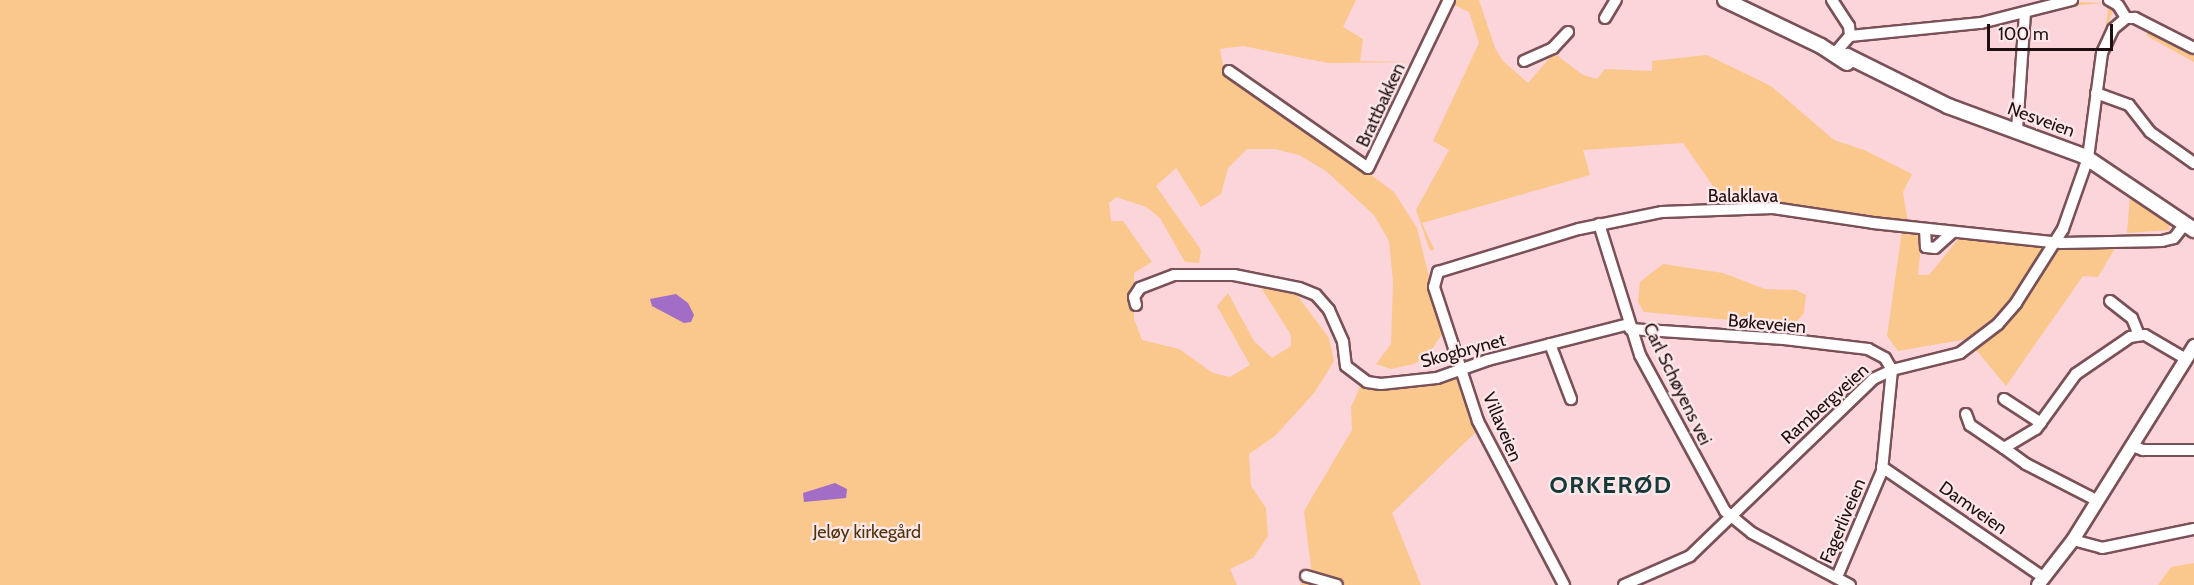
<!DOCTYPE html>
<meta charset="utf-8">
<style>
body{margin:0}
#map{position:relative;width:2194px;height:585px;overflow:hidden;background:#fcd5da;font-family:Cabin,sans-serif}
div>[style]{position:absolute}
.green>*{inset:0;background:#fac78d}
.water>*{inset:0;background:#a16dc7}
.roads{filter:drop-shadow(2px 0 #7a5157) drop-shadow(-2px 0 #7a5157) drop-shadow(0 2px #7a5157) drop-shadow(0 -2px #7a5157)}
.minor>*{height:10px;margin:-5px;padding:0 5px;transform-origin:5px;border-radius:5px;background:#fff}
.tertiary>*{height:12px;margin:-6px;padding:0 6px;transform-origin:6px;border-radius:6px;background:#fff}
.secondary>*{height:14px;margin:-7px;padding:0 7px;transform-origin:7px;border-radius:7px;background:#fff}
span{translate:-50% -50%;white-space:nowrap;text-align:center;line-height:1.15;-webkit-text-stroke:4.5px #fce8ea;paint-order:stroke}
.street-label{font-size:18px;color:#1f0f11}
.park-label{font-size:18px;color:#503209}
.district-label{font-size:24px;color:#173937;font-weight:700;letter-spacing:1.5px}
.scale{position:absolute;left:1987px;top:24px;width:126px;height:27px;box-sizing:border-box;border:3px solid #1f0f11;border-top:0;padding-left:8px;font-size:18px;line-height:21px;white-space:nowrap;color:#1f0f11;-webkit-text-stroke:4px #fce8ea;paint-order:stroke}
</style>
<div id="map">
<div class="green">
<i style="clip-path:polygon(0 0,1356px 0,1343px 27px,1363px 39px,1360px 61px,1414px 62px,1328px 63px,1243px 46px,1220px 49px,1223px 65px,1394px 192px,1417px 228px,1443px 333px,1428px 355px,1414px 364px,1391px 369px,1376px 364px,1391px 344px,1393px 281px,1389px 241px,1374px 215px,1326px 171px,1299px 155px,1275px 149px,1247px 149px,1228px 168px,1221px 194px,1201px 207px,1176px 168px,1156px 186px,1201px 250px,1199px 263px,1185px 262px,1160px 218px,1146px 207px,1116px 197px,1109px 203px,1111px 221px,1123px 221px,1152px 262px,1134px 273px,1134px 319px,1142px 340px,1179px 349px,1213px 373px,1230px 377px,1250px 365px,1217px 306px,1228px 293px,1254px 341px,1272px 358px,1291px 346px,1291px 335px,1260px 286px,1276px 285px,1290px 286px,1329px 338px,1334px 361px,1315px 392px,1275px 436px,1249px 454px,1251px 486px,1266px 508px,1268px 536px,1253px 558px,1230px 569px,1237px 585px,0 585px)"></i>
<i style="clip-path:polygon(1453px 0,1479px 0,1495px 48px,1503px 61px,1528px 83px,1554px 53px,1583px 75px,1597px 79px,1605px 69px,1652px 71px,1652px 61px,1707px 55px,1771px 86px,1834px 140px,1864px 150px,1912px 174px,1903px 192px,1908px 223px,1922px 236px,1918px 275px,1929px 275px,1960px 237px,2052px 248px,2115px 240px,2114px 250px,2098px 277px,2083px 276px,2006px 386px,1967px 339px,1898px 351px,1887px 336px,1903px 224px,1773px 206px,1770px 200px,1717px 204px,1715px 189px,1683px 143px,1583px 150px,1590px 175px,1422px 223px,1434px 249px,1430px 251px,1416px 210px,1449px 150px,1433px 141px,1479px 43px,1469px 12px,1454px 5px,1436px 43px,1433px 41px)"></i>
<i style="clip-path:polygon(2080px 2px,2106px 3px,2114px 8px,2105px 32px,2108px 10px,2104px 3px,2071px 6px)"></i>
<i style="clip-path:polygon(2147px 29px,2194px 53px,2194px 62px,2147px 36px)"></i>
<i style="clip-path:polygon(2130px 196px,2168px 221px,2170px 230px,2127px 233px)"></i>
<i style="clip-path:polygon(1663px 264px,1723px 273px,1765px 289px,1796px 290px,1806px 295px,1804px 313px,1793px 326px,1644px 312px,1638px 302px,1640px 282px)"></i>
<i style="clip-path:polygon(1461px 377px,1482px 426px,1392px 513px,1421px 585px,1300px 585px,1312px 575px,1304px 511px,1352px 430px,1351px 407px,1360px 387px)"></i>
<i style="clip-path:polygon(2194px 563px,2194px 585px,2158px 585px,2171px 567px)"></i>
</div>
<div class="water">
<i style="clip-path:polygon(676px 294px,688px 303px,694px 315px,691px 322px,684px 323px,652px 306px,650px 299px)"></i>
<i style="clip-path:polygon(835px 483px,847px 489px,846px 498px,804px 502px,803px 493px)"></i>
</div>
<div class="roads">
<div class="minor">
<i style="left:1832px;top:0;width:31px;rotate:57deg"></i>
<i style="left:1849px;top:26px;width:10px;rotate:84deg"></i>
<i style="left:2109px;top:0;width:10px;rotate:29deg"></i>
<i style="left:2118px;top:5px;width:15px;rotate:58deg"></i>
<i style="left:1605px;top:18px;width:21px;rotate:-59deg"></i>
<i style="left:1850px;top:36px;width:132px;rotate:-5.7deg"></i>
<i style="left:1981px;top:23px;width:94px;rotate:-14.2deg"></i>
<i style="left:1835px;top:53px;width:23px;rotate:-49deg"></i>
<i style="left:1524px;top:61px;width:32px;rotate:-24deg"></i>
<i style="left:1553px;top:48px;width:22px;rotate:-47deg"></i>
<i style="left:1229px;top:71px;width:169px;rotate:34.9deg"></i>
<i style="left:1368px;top:168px;width:187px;rotate:-64.3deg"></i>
<i style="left:2096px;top:93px;width:35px;rotate:20deg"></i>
<i style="left:2129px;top:105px;width:34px;rotate:52deg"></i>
<i style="left:2150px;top:132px;width:54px;rotate:35.2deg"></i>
<i style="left:2017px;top:130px;width:118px;rotate:-86.1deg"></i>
<i style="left:1599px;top:224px;width:137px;rotate:72.6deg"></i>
<i style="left:1640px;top:355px;width:178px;rotate:61.4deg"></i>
<i style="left:1725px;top:511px;width:35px;rotate:39deg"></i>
<i style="left:1752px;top:533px;width:111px;rotate:28deg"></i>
<i style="left:1925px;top:229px;width:18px;rotate:87deg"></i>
<i style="left:1926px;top:247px;width:9px;rotate:6deg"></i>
<i style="left:1935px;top:248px;width:24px;rotate:-42deg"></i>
<i style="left:2110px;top:301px;width:28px;rotate:38deg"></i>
<i style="left:2132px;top:318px;width:16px;rotate:68deg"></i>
<i style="left:1136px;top:305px;width:8px;rotate:-104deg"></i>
<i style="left:1134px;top:297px;width:11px;rotate:-56deg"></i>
<i style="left:1140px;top:288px;width:36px;rotate:-21deg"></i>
<i style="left:1174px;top:275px;width:60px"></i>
<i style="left:1234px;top:275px;width:66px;rotate:11.3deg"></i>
<i style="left:1299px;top:288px;width:18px;rotate:22deg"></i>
<i style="left:1316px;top:295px;width:20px;rotate:49deg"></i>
<i style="left:1329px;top:310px;width:35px;rotate:66deg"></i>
<i style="left:1343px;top:342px;width:24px;rotate:83deg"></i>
<i style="left:1346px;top:366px;width:26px;rotate:37deg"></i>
<i style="left:1367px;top:382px;width:14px;rotate:8deg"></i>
<i style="left:1381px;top:384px;width:56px;rotate:-6.1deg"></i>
<i style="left:1437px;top:378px;width:54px;rotate:-19.4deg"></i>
<i style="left:1488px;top:360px;width:146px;rotate:-14.3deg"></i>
<i style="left:1630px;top:329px;width:154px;rotate:3.7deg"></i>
<i style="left:1784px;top:339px;width:85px;rotate:6.8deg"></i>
<i style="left:1868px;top:349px;width:19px;rotate:28deg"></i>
<i style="left:1885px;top:358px;width:14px;rotate:60deg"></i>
<i style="left:1892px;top:370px;width:101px;rotate:95.7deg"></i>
<i style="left:1882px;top:471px;width:115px;rotate:113deg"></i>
<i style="left:1550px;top:344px;width:59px;rotate:69.1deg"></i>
<i style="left:2004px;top:399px;width:44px;rotate:33deg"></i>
<i style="left:1966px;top:414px;width:12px;rotate:70deg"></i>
<i style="left:1970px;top:425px;width:41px;rotate:34.1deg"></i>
<i style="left:2133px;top:446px;width:11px;rotate:22deg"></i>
<i style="left:2143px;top:450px;width:51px"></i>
<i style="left:1882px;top:467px;width:196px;rotate:34.4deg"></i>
<i style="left:2098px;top:501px;width:81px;rotate:-152.8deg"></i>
<i style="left:2026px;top:464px;width:27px;rotate:-144deg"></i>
<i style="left:2004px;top:448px;width:37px;rotate:-31deg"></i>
<i style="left:2036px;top:429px;width:68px;rotate:-54deg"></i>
<i style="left:2076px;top:374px;width:65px;rotate:-34.4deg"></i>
<i style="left:2130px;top:337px;width:15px;rotate:-8deg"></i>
<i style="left:2145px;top:335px;width:48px;rotate:30.3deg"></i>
<i style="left:2073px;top:540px;width:30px;rotate:15deg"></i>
<i style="left:2102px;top:548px;width:94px;rotate:-11.7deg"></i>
<i style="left:1306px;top:576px;width:32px;rotate:16deg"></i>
<i style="left:1564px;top:585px;width:185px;rotate:-117.7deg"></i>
<i style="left:1478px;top:421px;width:141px;rotate:-108.2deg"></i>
<i style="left:1434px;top:287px;width:16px;rotate:-75deg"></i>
<i style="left:1438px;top:272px;width:147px;rotate:-17deg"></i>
<i style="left:1579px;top:229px;width:85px;rotate:-11.6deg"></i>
<i style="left:1662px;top:212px;width:111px;rotate:-2.1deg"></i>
<i style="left:1773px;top:208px;width:101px;rotate:8.5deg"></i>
<i style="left:1873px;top:223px;width:189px;rotate:6.1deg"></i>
<i style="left:2061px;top:243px;width:101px;rotate:-1.1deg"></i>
<i style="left:2162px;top:241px;width:12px;rotate:-14deg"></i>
<i style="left:2174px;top:238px;width:18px;rotate:-52deg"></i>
<i style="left:1624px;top:585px;width:72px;rotate:-23.7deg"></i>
<i style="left:1690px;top:556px;width:255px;rotate:-44deg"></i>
<i style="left:1873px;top:379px;width:21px;rotate:-25deg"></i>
<i style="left:1892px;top:370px;width:70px;rotate:-14deg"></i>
<i style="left:1960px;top:353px;width:48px;rotate:-37.3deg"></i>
<i style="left:1998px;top:324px;width:28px;rotate:-49deg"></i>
<i style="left:2016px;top:303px;width:88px;rotate:-57.6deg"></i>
<i style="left:2063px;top:229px;width:75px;rotate:-70.6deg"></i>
<i style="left:2088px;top:158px;width:106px;rotate:-82.4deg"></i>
<i style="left:2102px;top:53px;width:26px;rotate:-65deg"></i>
<i style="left:2113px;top:29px;width:17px;rotate:-40deg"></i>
<i style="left:2126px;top:18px;width:9px"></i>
<i style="left:2135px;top:18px;width:66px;rotate:27deg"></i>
</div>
<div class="tertiary">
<i style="left:2038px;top:585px;width:57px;rotate:-52.1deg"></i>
<i style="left:2073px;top:540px;width:229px;rotate:-58deg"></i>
</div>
<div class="secondary">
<i style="left:1725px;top:0;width:106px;rotate:25.6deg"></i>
<i style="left:1821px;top:46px;width:31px;rotate:33deg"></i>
<i style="left:1842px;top:57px;width:5px;rotate:-11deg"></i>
<i style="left:1847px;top:56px;width:113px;rotate:26.3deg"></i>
<i style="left:1948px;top:106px;width:145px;rotate:20.2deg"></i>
<i style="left:2084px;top:156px;width:133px;rotate:33.9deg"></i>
</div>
</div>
<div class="street-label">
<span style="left:1381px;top:105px;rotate:-65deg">Brattbakken</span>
<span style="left:2041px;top:120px;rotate:20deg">Nesveien</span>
<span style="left:1743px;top:196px">Balaklava</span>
<span style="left:1767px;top:324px;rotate:5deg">Bøkeveien</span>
<span style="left:1463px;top:351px;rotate:-15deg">Skogbrynet</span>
<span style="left:1677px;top:384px;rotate:64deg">Carl Schøyens vei</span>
<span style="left:1825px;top:404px;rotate:-42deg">Rambergveien</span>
<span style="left:1502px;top:427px;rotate:67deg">Villaveien</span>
<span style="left:1973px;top:508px;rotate:35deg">Damveien</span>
<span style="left:1843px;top:521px;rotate:-67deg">Fagerliveien</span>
</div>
<div class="park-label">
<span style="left:867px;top:532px">Jeløy kirkegård</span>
</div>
<div class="district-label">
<span style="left:1611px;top:485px">ORKERØD</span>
</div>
<div class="scale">100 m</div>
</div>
